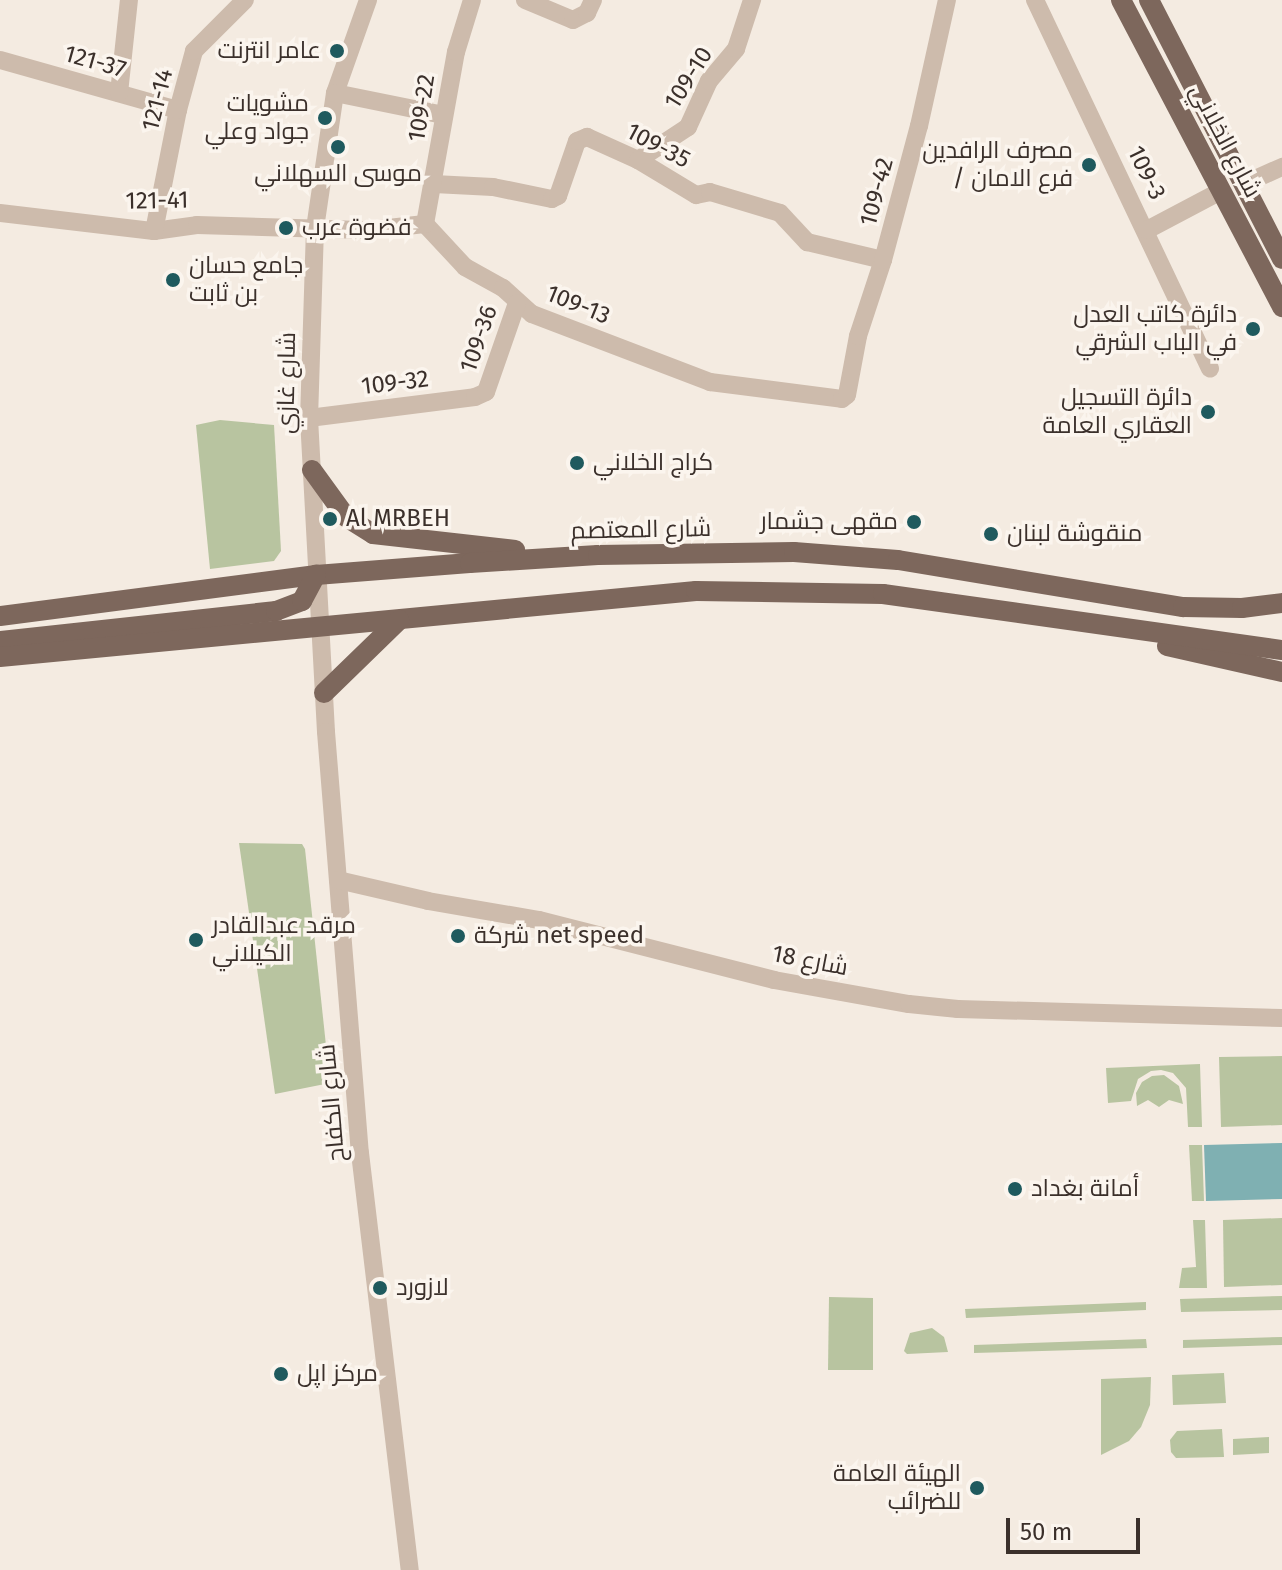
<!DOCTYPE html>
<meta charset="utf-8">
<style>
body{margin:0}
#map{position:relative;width:1282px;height:1570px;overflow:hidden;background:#f4ebe1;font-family:"Fira Sans",Cairo,sans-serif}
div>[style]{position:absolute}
.green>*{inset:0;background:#b8c4a0}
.water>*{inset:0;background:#7fb0b2}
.minor>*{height:18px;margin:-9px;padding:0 9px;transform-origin:9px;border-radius:9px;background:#cdbbac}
.major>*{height:20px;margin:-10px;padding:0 10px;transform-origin:10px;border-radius:10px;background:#7d675c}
.dots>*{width:22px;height:22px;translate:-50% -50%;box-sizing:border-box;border:4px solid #fbf5ee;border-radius:50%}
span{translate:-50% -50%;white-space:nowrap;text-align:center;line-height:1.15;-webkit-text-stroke:7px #fbf5ee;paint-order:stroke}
.poi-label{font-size:24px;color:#3b302b}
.right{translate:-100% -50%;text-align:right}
.left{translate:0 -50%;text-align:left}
.street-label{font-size:24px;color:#3b302b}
.scale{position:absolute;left:1006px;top:1518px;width:134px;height:36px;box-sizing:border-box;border:4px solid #3b302b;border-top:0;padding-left:10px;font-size:24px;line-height:28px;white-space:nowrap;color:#3b302b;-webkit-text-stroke:6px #fbf5ee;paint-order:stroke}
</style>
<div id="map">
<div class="green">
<i style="clip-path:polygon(220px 420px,274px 425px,281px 551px,274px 561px,210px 569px,196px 425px)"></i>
<i style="clip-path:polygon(239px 843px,302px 844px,305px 849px,330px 1083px,275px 1094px)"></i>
<i style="clip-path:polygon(1282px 1056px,1282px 1125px,1221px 1127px,1219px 1057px)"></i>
<i style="clip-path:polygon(1200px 1064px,1202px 1127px,1188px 1127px,1186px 1088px,1173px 1073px,1161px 1070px,1151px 1071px,1138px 1079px,1131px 1101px,1108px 1103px,1106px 1068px)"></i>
<i style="clip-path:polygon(1164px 1075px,1179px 1086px,1183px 1104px,1169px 1100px,1159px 1107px,1148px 1100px,1137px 1106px,1136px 1093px,1142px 1082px,1152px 1076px)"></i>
<i style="clip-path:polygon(1189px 1145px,1202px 1145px,1204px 1201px,1192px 1201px)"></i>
<i style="clip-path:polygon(1282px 1218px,1282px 1285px,1224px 1287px,1223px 1220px)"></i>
<i style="clip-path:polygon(1193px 1220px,1205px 1220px,1207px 1288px,1179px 1288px,1182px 1268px,1196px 1267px)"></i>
<i style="clip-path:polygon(1282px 1296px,1282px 1310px,1181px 1312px,1180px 1299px)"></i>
<i style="clip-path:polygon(829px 1297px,873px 1298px,873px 1370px,828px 1370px)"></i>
<i style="clip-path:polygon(1146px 1302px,1146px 1310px,966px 1318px,965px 1309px)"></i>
<i style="clip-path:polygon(932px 1328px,944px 1337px,948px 1352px,907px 1354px,904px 1351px,910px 1333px)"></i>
<i style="clip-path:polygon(1282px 1337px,1282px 1345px,1183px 1348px,1183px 1340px)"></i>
<i style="clip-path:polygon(1146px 1339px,1147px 1348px,974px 1353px,974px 1345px)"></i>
<i style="clip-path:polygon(1224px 1373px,1226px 1403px,1173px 1405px,1172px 1375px)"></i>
<i style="clip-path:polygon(1151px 1377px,1150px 1405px,1141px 1427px,1129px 1441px,1101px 1455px,1101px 1379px)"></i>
<i style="clip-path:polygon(1222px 1429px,1224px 1457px,1176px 1458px,1171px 1452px,1170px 1440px,1177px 1431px)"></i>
<i style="clip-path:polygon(1269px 1437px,1269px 1453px,1233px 1455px,1233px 1439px)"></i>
</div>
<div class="water">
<i style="clip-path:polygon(1282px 1143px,1282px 1199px,1206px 1201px,1204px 1145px)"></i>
</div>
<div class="minor">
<i style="left:368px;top:0;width:99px;rotate:109.5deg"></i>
<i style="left:335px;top:93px;width:136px;rotate:98.4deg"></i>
<i style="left:315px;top:228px;width:190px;rotate:91.8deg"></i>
<i style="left:309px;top:418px;width:314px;rotate:86.9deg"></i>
<i style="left:326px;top:732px;width:422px;rotate:85.4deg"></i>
<i style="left:360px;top:1153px;width:420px;rotate:83.2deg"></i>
<i style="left:525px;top:0;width:52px;rotate:22.6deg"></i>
<i style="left:573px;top:20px;width:16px;rotate:-27deg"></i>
<i style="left:587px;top:13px;width:14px;rotate:-65deg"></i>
<i style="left:1035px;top:0;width:408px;rotate:64.6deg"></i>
<i style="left:0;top:60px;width:185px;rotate:15.7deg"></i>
<i style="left:119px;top:93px;width:94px;rotate:-83.9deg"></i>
<i style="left:335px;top:93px;width:110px;rotate:11.5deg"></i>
<i style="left:638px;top:160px;width:60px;rotate:-33.4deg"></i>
<i style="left:688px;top:127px;width:51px;rotate:-65.5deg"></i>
<i style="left:709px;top:81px;width:42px;rotate:-49.8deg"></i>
<i style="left:736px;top:49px;width:52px;rotate:-71.9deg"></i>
<i style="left:434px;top:184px;width:59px;rotate:2.9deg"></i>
<i style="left:493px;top:187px;width:60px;rotate:11.5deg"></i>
<i style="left:552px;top:199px;width:7px;rotate:-27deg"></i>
<i style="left:558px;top:196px;width:58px;rotate:-70.9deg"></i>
<i style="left:577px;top:141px;width:11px;rotate:-22deg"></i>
<i style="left:587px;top:137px;width:56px;rotate:24.3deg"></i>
<i style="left:638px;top:160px;width:68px;rotate:31.1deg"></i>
<i style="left:696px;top:195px;width:14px;rotate:-12deg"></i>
<i style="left:710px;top:192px;width:73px;rotate:16.7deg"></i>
<i style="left:780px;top:213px;width:40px;rotate:47deg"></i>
<i style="left:807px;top:242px;width:78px;rotate:13.3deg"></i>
<i style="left:1244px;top:184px;width:42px;rotate:-24.1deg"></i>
<i style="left:0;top:213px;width:155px;rotate:6.7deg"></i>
<i style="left:154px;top:231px;width:43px;rotate:-7.9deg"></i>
<i style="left:197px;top:225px;width:173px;rotate:1.7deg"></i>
<i style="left:370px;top:230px;width:55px;rotate:-6.2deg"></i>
<i style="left:425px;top:224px;width:59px;rotate:47.1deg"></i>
<i style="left:465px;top:267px;width:43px;rotate:28.9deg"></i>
<i style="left:503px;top:288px;width:39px;rotate:42deg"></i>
<i style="left:532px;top:314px;width:191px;rotate:20.9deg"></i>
<i style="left:710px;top:382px;width:133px;rotate:7.3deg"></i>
<i style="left:842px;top:399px;width:6px;rotate:-39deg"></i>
<i style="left:847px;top:395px;width:60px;rotate:-79.4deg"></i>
<i style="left:858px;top:336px;width:80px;rotate:-71.8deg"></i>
<i style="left:883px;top:260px;width:139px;rotate:-75deg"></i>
<i style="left:919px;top:126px;width:129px;rotate:-77.5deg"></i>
<i style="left:425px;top:224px;width:175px;rotate:-79.8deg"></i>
<i style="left:456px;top:52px;width:54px;rotate:-72.9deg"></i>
<i style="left:1147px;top:230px;width:84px;rotate:-27.8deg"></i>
<i style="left:154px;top:231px;width:123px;rotate:-78.8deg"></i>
<i style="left:178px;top:110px;width:61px;rotate:-74.8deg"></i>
<i style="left:194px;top:51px;width:72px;rotate:-45deg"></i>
<i style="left:309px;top:418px;width:167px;rotate:-7.2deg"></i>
<i style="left:475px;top:397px;width:12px;rotate:-24deg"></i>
<i style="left:486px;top:392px;width:94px;rotate:-70.8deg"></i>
<i style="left:338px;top:880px;width:92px;rotate:13.1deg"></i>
<i style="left:428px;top:901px;width:113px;rotate:9.7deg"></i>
<i style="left:539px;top:920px;width:243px;rotate:14.3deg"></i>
<i style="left:774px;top:980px;width:137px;rotate:10.1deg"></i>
<i style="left:909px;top:1004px;width:49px;rotate:5.8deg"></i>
<i style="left:958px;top:1009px;width:324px;rotate:1.6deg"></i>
</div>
<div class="major">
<i style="left:1121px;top:0;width:347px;rotate:62.3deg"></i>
<i style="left:1149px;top:0;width:291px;rotate:62.8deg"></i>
<i style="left:312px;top:470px;width:58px;rotate:54.1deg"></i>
<i style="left:346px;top:517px;width:32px;rotate:32deg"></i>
<i style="left:373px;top:534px;width:143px;rotate:6.4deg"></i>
<i style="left:0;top:616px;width:319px;rotate:-7.4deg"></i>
<i style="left:316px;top:575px;width:154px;rotate:-4.5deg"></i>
<i style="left:470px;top:563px;width:128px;rotate:-3.6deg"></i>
<i style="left:598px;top:555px;width:196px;rotate:-0.9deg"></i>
<i style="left:794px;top:552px;width:104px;rotate:4.4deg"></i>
<i style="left:898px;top:560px;width:289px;rotate:9.4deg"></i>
<i style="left:1183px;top:607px;width:59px;rotate:1deg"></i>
<i style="left:1242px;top:608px;width:40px;rotate:-7.1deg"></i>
<i style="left:0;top:641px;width:278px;rotate:-6.2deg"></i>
<i style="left:276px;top:611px;width:28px;rotate:-21deg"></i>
<i style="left:302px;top:601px;width:30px;rotate:-62deg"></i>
<i style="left:1167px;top:646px;width:118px;rotate:12.7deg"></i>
<i style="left:0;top:657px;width:699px;rotate:-5.42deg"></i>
<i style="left:696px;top:591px;width:187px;rotate:0.9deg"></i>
<i style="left:883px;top:594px;width:403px;rotate:8deg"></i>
<i style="left:324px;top:693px;width:105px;rotate:-44.2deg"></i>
</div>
<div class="dots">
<i style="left:337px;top:51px;background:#1f5a5e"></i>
<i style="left:325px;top:118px;background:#1f5a5e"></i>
<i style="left:338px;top:147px;background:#1f5a5e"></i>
<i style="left:1089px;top:165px;background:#1f5a5e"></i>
<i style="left:286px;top:228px;background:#1f5a5e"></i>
<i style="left:173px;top:280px;background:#1f5a5e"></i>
<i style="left:1253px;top:329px;background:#1f5a5e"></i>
<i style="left:1208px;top:412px;background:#1f5a5e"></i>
<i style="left:577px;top:463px;background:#1f5a5e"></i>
<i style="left:330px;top:519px;background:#1f5a5e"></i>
<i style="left:914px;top:522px;background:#1f5a5e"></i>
<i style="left:991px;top:534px;background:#1f5a5e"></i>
<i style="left:458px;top:936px;background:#1f5a5e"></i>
<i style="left:196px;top:940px;background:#1f5a5e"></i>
<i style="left:1015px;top:1189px;background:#1f5a5e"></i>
<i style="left:380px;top:1288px;background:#1f5a5e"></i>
<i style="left:281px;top:1374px;background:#1f5a5e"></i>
<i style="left:977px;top:1488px;background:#1f5a5e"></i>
</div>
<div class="poi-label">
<span class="right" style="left:321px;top:51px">عامر انترنت</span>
<span class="right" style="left:309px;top:118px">مشويات<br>جواد وعلي</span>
<span class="right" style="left:1073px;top:165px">مصرف الرافدين<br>/ فرع الامان</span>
<span style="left:338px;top:174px">موسى السهلاني</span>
<span class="left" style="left:302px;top:228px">فضوة عرب</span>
<span class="left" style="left:189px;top:280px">جامع حسان<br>بن ثابت</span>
<span class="right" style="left:1237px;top:329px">دائرة كاتب العدل<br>في الباب الشرقي</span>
<span class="right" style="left:1192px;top:412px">دائرة التسجيل<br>العقاري العامة</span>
<span class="left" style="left:593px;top:463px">كراج الخلاني</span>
<span class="left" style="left:346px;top:519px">Al MRBEH</span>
<span class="right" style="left:898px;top:522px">مقهى جشمار</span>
<span class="left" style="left:1007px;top:534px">منقوشة لبنان</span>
<span class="left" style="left:212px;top:940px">مرقد عبدالقادر<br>الكيلاني</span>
<span class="left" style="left:474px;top:936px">شركة net speed</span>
<span class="left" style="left:1031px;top:1189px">أمانة بغداد</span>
<span class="left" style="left:396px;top:1288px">لازورد</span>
<span class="left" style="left:297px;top:1374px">مركز اپل</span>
<span class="right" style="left:961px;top:1488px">الهيئة العامة<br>للضرائب</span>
</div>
<div class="street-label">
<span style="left:95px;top:62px;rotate:16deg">121-37</span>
<span style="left:689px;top:78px;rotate:-58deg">109-10</span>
<span style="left:158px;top:100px;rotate:-76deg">121-14</span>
<span style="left:422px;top:108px;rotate:-81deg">109-22</span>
<span style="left:1225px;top:141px;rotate:62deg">شارع الخلاني</span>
<span style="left:658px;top:146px;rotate:28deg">109-35</span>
<span style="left:1146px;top:173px;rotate:64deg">109-3</span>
<span style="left:877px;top:192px;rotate:-75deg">109-42</span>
<span style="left:157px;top:201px;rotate:-1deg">121-41</span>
<span style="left:578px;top:305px;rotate:22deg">109-13</span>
<span style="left:479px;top:339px;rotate:-71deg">109-36</span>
<span style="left:287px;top:383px;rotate:-89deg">شارع غازي</span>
<span style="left:395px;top:383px;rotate:-7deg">109-32</span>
<span style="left:641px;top:530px;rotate:-1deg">شارع المعتصم</span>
<span style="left:810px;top:961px;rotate:11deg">شارع 18</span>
<span style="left:332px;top:1103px;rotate:-95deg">شارع الكفاح</span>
</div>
<div class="scale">50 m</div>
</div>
